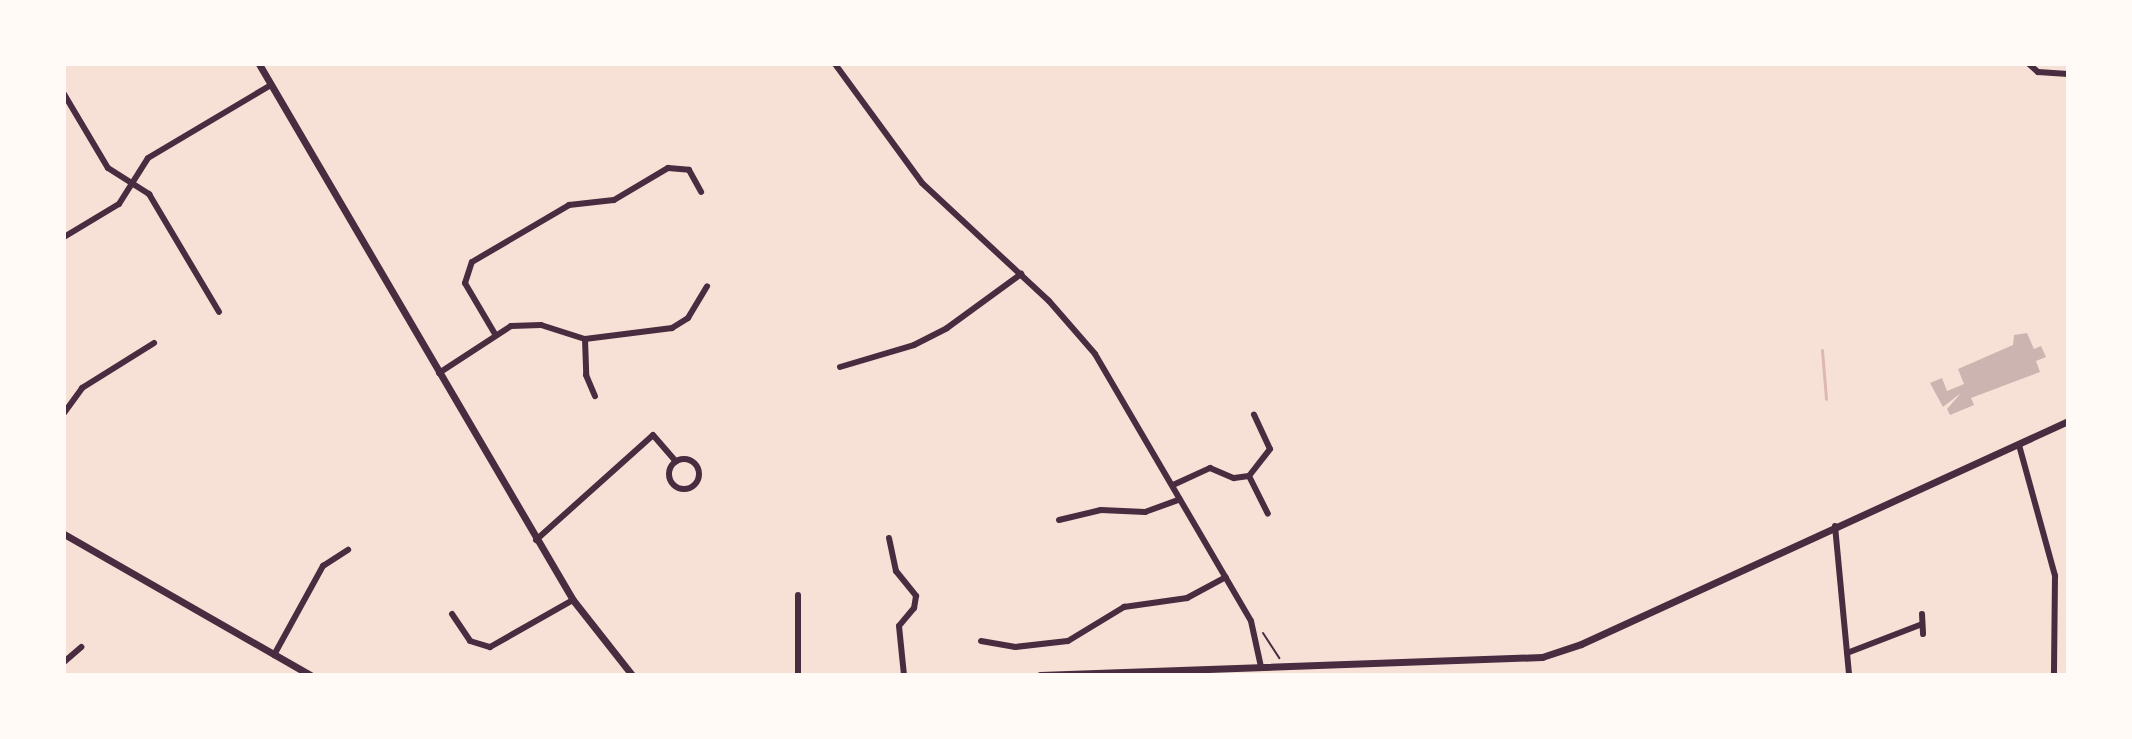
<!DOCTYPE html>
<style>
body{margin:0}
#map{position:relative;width:2132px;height:739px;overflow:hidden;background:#f7e1d7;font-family:Cabin,sans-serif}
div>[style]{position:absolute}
.stream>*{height:3px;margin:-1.5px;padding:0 1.5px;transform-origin:1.5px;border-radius:1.5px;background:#dcb8b0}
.building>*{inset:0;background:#ccb4b1}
.path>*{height:2px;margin:-1px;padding:0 1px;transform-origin:1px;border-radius:1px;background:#4a2c40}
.minor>*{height:6px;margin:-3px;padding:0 3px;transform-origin:3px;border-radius:3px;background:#4a2c40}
.minor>.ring{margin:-3px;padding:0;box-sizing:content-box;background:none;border:6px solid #4a2c40;border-radius:50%}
.tertiary>*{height:7px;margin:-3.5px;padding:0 3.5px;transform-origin:3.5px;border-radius:3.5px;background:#4a2c40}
span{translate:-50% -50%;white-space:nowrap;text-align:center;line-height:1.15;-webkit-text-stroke:8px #fffaf5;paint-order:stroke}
.frame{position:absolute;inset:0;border:66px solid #fffaf5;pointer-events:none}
</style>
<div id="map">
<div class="stream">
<i style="left:1822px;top:350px;width:49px;rotate:85.3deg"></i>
</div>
<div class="building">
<i style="clip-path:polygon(2027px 333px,2034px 349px,2041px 346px,2046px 357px,2036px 361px,2040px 372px,1971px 398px,1974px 405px,1950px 415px,1947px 409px,1961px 393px,1943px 407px,1930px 383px,1942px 378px,1947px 391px,1964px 384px,1958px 369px,2013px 345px,2014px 335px)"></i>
</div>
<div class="path">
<i style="left:1263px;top:633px;width:30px;rotate:57deg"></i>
</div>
<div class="minor">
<i style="left:835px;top:64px;width:147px;rotate:53.8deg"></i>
<i style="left:922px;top:183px;width:173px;rotate:42.9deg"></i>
<i style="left:1049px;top:301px;width:70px;rotate:49deg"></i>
<i style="left:1095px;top:354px;width:309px;rotate:59.7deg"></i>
<i style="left:1251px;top:621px;width:47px;rotate:77.7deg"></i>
<i style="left:2029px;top:64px;width:12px;rotate:42deg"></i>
<i style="left:2038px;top:72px;width:30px;rotate:4deg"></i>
<i style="left:64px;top:94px;width:86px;rotate:59.3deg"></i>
<i style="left:108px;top:168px;width:49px;rotate:32.4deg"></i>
<i style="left:149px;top:194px;width:137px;rotate:59.3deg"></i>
<i style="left:64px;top:237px;width:64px;rotate:-31deg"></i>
<i style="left:119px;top:204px;width:54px;rotate:-57.8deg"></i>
<i style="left:148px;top:158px;width:143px;rotate:-30.7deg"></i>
<i style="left:495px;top:334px;width:59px;rotate:-120.5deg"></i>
<i style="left:465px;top:283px;width:22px;rotate:-72deg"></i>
<i style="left:472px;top:262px;width:113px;rotate:-30.4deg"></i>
<i style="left:569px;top:205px;width:45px;rotate:-6.3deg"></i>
<i style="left:614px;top:200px;width:63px;rotate:-30.7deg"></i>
<i style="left:668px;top:168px;width:21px;rotate:5deg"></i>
<i style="left:689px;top:170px;width:25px;rotate:61deg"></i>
<i style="left:585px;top:339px;width:36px;rotate:88deg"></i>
<i style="left:586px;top:375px;width:23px;rotate:67deg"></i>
<i style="left:840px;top:367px;width:77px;rotate:-16.6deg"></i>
<i style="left:914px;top:345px;width:37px;rotate:-27deg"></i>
<i style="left:947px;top:328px;width:92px;rotate:-36.1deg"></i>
<i style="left:439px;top:373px;width:86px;rotate:-33.1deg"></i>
<i style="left:511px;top:326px;width:30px;rotate:-2deg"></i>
<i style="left:541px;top:325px;width:46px;rotate:17.7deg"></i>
<i style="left:585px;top:339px;width:88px;rotate:-7.2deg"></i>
<i style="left:672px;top:328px;width:19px;rotate:-32deg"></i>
<i style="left:688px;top:318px;width:37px;rotate:-59deg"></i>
<i style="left:64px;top:413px;width:31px;rotate:-54deg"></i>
<i style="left:82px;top:388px;width:85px;rotate:-32deg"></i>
<i style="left:2019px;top:445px;width:136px;rotate:74.6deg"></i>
<i style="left:2055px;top:576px;width:99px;rotate:90.6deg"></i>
<i class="ring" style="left:669px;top:459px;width:24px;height:24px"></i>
<i style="left:1249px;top:476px;width:42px;rotate:63.4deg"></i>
<i style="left:1173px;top:485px;width:41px;rotate:-24.7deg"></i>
<i style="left:1210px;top:468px;width:26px;rotate:23deg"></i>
<i style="left:1234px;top:478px;width:15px;rotate:-8deg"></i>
<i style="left:1249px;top:476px;width:34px;rotate:-52deg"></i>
<i style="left:1270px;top:449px;width:38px;rotate:-115deg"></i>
<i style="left:1059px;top:520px;width:43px;rotate:-13.4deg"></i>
<i style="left:1101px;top:510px;width:44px;rotate:2.6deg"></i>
<i style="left:1145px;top:512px;width:37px;rotate:-20deg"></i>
<i style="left:1835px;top:526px;width:150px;rotate:84.6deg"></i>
<i style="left:889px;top:538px;width:34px;rotate:78deg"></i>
<i style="left:896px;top:571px;width:32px;rotate:51deg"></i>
<i style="left:916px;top:596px;width:12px;rotate:99deg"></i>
<i style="left:914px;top:608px;width:23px;rotate:130deg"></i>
<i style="left:899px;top:626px;width:49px;rotate:84.2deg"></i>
<i style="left:536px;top:540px;width:157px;rotate:-41.9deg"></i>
<i style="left:653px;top:435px;width:35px;rotate:49deg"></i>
<i style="left:798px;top:595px;width:80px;rotate:90deg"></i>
<i style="left:452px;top:614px;width:32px;rotate:56deg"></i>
<i style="left:470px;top:641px;width:21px;rotate:17deg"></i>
<i style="left:490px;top:647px;width:95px;rotate:-29.5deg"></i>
<i style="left:1922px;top:614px;width:20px;rotate:87deg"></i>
<i style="left:981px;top:641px;width:35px;rotate:10deg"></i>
<i style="left:1015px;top:647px;width:53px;rotate:-6.5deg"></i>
<i style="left:1068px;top:641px;width:66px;rotate:-31.3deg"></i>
<i style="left:1124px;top:607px;width:64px;rotate:-8.1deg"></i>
<i style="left:1187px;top:598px;width:44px;rotate:-28.3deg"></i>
<i style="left:1847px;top:653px;width:80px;rotate:-21.1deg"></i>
<i style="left:274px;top:655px;width:102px;rotate:-61.2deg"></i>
<i style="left:323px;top:566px;width:30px;rotate:-33deg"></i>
<i style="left:64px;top:662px;width:23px;rotate:-41deg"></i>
</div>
<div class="tertiary">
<i style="left:259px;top:64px;width:621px;rotate:59.64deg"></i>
<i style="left:573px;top:600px;width:95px;rotate:51.8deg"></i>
<i style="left:64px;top:534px;width:284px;rotate:29.8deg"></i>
<i style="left:1040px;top:675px;width:502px;rotate:-2.05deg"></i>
<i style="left:1542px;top:657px;width:41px;rotate:-18.4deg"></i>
<i style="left:1581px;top:644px;width:536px;rotate:-24.6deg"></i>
</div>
<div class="frame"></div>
</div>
